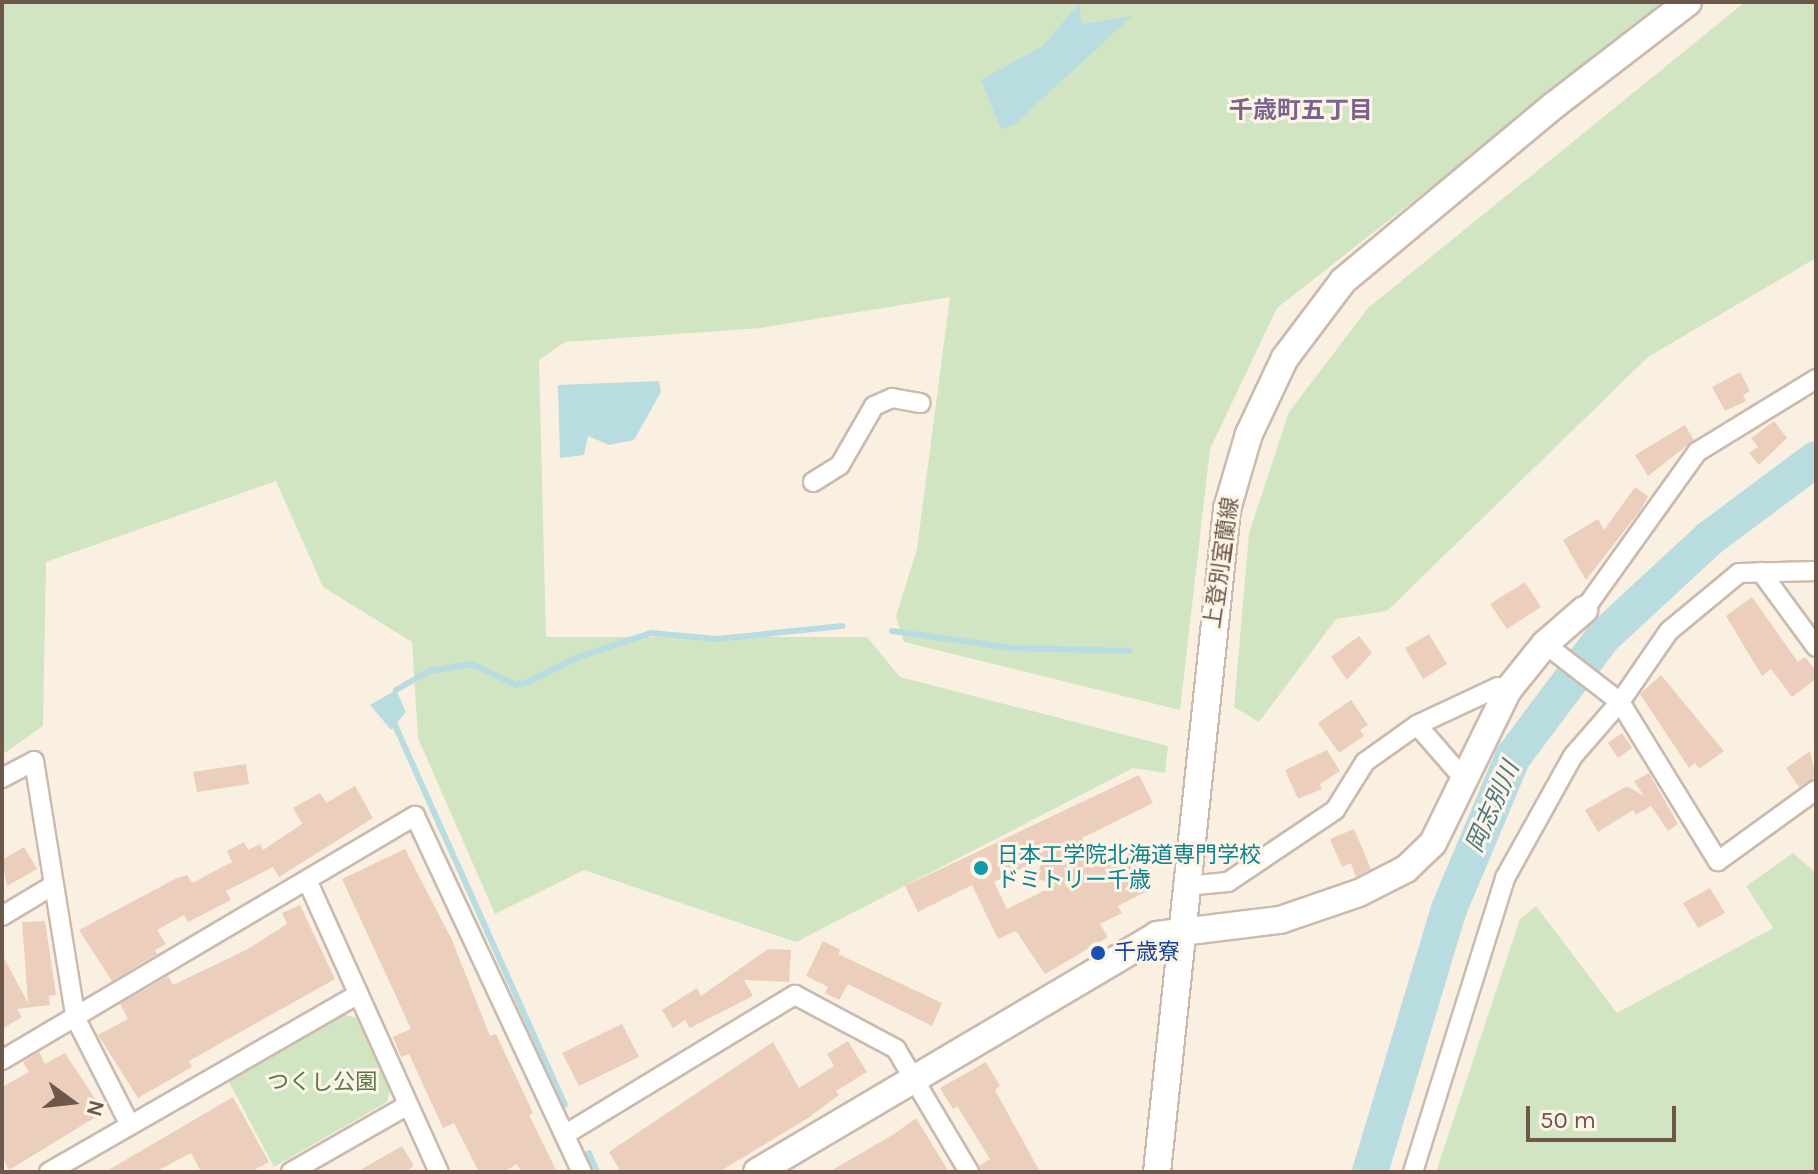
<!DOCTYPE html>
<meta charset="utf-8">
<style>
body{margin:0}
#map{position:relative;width:1818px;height:1174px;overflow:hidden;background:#faf0e2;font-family:Karla,"Noto Sans JP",sans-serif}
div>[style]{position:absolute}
.green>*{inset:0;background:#d1e5c2}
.water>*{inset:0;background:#b9dce1}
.stream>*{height:6px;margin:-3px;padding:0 3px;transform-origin:3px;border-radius:3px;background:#b9dce1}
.river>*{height:36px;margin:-18px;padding:0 18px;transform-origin:18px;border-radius:18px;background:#b9dce1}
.building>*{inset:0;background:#eccebc}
.roads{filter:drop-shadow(2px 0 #cbbaad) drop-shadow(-2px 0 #cbbaad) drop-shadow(0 2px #cbbaad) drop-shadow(0 -2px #cbbaad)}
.street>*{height:18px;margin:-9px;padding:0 9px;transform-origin:9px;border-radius:9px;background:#fff}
.secondary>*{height:26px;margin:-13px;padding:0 13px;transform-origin:13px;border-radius:13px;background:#fff}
.dots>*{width:22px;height:22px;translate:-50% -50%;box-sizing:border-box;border:4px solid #fdf4e8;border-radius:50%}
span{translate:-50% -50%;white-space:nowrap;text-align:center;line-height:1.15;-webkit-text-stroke:6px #fdf4e8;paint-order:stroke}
.street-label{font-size:22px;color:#6e574b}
.culture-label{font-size:22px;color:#0d838f}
.left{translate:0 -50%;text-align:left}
.transit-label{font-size:22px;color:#164399}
.park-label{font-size:22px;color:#577947}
.neighbourhood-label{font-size:24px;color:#7c638b;font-weight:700}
.water-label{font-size:24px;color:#477880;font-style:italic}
.frame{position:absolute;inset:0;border:4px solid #6e574b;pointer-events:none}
.north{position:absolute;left:32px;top:1062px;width:80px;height:80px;-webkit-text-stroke:6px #fdf4e8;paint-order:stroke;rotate:105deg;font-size:22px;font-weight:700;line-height:32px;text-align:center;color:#6e574b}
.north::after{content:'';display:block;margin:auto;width:28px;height:36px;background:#6e574b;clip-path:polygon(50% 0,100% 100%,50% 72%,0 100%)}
.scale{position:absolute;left:1526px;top:1106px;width:150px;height:36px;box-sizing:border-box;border:4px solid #6e574b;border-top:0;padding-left:10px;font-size:24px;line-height:28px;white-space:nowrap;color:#6e574b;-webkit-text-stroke:6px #fdf4e8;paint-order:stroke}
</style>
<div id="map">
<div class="green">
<i style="clip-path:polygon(2px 2px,1667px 2px,1277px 308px,1210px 449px,1180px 710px,904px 642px,896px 616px,917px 549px,950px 297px,761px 328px,565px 342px,539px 360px,546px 637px,867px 637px,900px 677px,1168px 746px,1165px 773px,1133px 768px,796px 942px,584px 870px,495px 914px,418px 738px,412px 642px,323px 587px,276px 481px,46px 562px,43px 726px,2px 755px)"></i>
<i style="clip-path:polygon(1745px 2px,1816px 2px,1816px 258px,1648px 357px,1387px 611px,1336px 619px,1259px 722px,1234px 707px,1249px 533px,1289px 412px,1368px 308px)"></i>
<i style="clip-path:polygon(1793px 853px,1816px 873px,1816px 1172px,1436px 1172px,1520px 919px,1536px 906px,1617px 1013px,1773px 928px,1746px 886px)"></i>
<i style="clip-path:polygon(342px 1014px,361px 1019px,390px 1090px,387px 1102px,274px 1167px,228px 1080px)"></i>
</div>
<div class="water">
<i style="clip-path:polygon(1080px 2px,1081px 24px,1132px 16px,1015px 124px,1001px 129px,981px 80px,1043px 46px)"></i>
<i style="clip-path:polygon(659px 381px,661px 392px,634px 440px,609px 445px,588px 436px,584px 455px,560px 458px,558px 385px)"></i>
<i style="clip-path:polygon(396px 690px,406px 712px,391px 730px,370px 705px)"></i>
</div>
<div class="stream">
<i style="left:892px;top:631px;width:121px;rotate:8.1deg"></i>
<i style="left:1012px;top:648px;width:117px;rotate:1.5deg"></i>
<i style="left:396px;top:690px;width:38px;rotate:-30deg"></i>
<i style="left:429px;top:671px;width:44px;rotate:-9.2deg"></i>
<i style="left:472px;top:664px;width:49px;rotate:25.5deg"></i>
<i style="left:516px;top:685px;width:11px;rotate:-15deg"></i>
<i style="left:527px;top:682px;width:60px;rotate:-25.7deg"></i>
<i style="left:581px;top:656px;width:74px;rotate:-18.2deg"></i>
<i style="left:651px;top:633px;width:66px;rotate:5.2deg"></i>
<i style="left:717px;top:639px;width:126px;rotate:-5.9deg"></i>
<i style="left:395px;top:725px;width:416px;rotate:65.9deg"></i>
<i style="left:589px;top:1153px;width:21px;rotate:67deg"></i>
</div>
<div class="river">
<i style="left:1370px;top:1172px;width:275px;rotate:-73.3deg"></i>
<i style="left:1449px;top:909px;width:165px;rotate:-67.2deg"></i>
<i style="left:1513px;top:757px;width:150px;rotate:-53.1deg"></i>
<i style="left:1603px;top:637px;width:146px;rotate:-42.8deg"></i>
<i style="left:1710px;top:538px;width:132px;rotate:-36.7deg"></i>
</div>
<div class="building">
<i style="clip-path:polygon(1740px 372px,1750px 391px,1743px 395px,1746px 401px,1725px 411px,1712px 387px)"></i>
<i style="clip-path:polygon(1774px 421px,1787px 438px,1759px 465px,1749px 453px,1758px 447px,1751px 438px)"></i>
<i style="clip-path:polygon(1685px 425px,1694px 440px,1648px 476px,1635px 455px)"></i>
<i style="clip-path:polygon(1635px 487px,1648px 496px,1642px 508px,1586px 580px,1563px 540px,1598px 519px,1604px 530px)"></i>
<i style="clip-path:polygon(1525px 582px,1541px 607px,1507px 629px,1490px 604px)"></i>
<i style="clip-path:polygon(1752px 597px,1798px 662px,1805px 657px,1816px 671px,1816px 679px,1792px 697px,1771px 669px,1762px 676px,1726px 616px)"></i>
<i style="clip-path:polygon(1429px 634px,1447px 664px,1423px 679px,1405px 648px)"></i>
<i style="clip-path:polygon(1359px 636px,1372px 653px,1347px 680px,1331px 657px)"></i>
<i style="clip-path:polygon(1661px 675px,1724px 751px,1699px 769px,1695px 763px,1689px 768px,1640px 694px)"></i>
<i style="clip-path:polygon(1351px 700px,1368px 725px,1360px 730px,1364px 736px,1339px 753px,1318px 723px)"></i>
<i style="clip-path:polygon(1622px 733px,1632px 748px,1618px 758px,1608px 743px)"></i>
<i style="clip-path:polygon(1327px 750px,1340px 771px,1320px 784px,1322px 789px,1298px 799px,1285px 770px)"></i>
<i style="clip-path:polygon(1810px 751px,1816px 777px,1799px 787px,1786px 768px)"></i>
<i style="clip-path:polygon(246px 764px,249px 784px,197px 792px,193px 772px)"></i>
<i style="clip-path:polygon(1649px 773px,1678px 824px,1668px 831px,1651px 806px,1636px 815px,1633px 810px,1598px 832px,1585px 810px,1627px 786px,1644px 796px,1634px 781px)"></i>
<i style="clip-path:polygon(evenodd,1139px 775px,1153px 803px,1082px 838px,1097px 867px,1129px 851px,1149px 890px,1118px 906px,1122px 913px,1100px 924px,1108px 937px,1045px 974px,1016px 931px,998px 939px,972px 885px,918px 912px,905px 886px,1139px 775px,1043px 858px,1036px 878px,1056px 885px,1007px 909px,994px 882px,1043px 858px)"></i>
<i style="clip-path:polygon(355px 786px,373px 818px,279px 877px,273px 867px,226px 891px,231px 900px,188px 922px,184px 915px,157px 930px,166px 944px,155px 950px,157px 954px,112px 981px,79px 930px,177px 878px,187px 875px,192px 883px,232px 862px,227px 851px,244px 842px,248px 850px,260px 844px,263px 850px,302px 824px,293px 808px,320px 793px,326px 803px)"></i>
<i style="clip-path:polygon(1354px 829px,1371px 869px,1356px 877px,1351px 863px,1342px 867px,1330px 839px)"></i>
<i style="clip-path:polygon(24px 847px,37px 869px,7px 886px,2px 860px)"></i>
<i style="clip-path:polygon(405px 849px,452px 940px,490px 1036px,496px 1034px,533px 1113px,529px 1115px,557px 1172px,521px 1172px,517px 1164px,503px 1172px,479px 1172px,454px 1123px,443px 1128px,409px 1054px,401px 1057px,393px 1037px,411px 1029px,342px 879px)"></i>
<i style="clip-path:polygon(1710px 888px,1725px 913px,1698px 928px,1683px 903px)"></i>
<i style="clip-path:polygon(300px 905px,335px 979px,189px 1061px,192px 1067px,138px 1098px,98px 1035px,128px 1019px,120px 1004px,168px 976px,173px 985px,246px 950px,287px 924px,282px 913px)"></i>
<i style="clip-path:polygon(45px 921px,56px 995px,49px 996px,50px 1005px,17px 1009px,22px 1017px,2px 1029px,2px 954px,28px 1003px,22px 922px)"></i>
<i style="clip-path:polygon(823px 941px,841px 950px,838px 954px,942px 1003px,932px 1026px,848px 984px,839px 1000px,825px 993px,828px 987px,806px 976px)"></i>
<i style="clip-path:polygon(768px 949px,791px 950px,789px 982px,744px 980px,753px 996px,690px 1028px,685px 1020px,673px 1028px,662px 1010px,697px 988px,701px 996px)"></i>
<i style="clip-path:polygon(622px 1024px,639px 1057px,579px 1086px,562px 1053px)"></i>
<i style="clip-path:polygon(848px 1041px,867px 1072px,836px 1091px,839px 1095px,808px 1118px,719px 1172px,621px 1172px,609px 1152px,773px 1042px,799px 1088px,834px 1066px,827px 1054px)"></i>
<i style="clip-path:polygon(39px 1052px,45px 1064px,65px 1053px,104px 1112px,9px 1170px,2px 1157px,2px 1087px,29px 1072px,23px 1062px)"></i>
<i style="clip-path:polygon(986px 1062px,1000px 1086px,995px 1090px,1040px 1172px,981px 1172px,979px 1166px,990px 1159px,957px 1106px,953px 1109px,940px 1088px)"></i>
<i style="clip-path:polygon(233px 1097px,269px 1162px,251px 1172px,201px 1172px,191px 1153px,155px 1172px,105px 1172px)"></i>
<i style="clip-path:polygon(916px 1118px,949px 1172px,829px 1172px,894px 1134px)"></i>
<i style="clip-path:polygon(402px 1146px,414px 1166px,405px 1172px,357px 1172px)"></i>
</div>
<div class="roads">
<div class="street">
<i style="left:813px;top:482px;width:32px;rotate:-32deg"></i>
<i style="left:840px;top:465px;width:68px;rotate:-60deg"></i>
<i style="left:874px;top:406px;width:20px;rotate:-24deg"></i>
<i style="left:892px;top:398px;width:29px;rotate:10deg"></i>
<i style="left:1761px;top:572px;width:93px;rotate:53.7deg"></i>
<i style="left:1584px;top:610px;width:194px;rotate:-54.4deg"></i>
<i style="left:1697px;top:452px;width:140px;rotate:-31.5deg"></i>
<i style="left:1545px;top:644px;width:95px;rotate:37.7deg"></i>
<i style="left:1620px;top:702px;width:187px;rotate:58.4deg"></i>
<i style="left:1718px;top:861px;width:121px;rotate:-35.9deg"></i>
<i style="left:1417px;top:725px;width:73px;rotate:48.9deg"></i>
<i style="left:2px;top:778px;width:36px;rotate:-28deg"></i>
<i style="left:34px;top:761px;width:261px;rotate:80.8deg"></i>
<i style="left:76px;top:1019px;width:119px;rotate:63deg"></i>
<i style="left:307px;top:880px;width:320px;rotate:65.7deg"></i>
<i style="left:1186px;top:886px;width:42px;rotate:-5.4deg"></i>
<i style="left:1228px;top:882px;width:129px;rotate:-33.9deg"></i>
<i style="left:1335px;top:810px;width:57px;rotate:-58deg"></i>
<i style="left:1365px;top:762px;width:64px;rotate:-35.4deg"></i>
<i style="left:1417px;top:725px;width:89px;rotate:-25.1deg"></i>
<i style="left:1498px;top:687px;width:10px;rotate:17deg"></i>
<i style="left:2px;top:916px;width:58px;rotate:-31deg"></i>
<i style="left:2px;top:1060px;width:480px;rotate:-30.6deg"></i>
<i style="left:415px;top:816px;width:393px;rotate:64.9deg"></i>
<i style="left:566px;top:1134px;width:268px;rotate:-31.3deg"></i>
<i style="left:795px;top:995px;width:115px;rotate:28.1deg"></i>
<i style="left:896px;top:1049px;width:143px;rotate:59.3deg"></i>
<i style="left:49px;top:1172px;width:357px;rotate:-29.9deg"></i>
<i style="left:291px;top:1172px;width:135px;rotate:-29.8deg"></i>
<i style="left:1413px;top:1172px;width:308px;rotate:-72.6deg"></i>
<i style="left:1505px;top:878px;width:140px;rotate:-60.9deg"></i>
<i style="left:1573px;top:756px;width:72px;rotate:-49deg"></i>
<i style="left:1620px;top:702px;width:86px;rotate:-55.4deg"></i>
<i style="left:1669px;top:631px;width:91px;rotate:-39.6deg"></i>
<i style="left:1739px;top:573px;width:77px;rotate:-1.5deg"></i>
</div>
<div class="secondary">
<i style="left:757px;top:1172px;width:465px;rotate:-30.6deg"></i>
<i style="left:1157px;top:935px;width:124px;rotate:-7deg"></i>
<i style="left:1280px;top:920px;width:83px;rotate:-18.9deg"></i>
<i style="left:1359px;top:893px;width:53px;rotate:-27.1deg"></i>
<i style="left:1406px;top:869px;width:37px;rotate:-44deg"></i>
<i style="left:1433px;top:843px;width:170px;rotate:-63.9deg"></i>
<i style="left:1508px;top:690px;width:59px;rotate:-51.2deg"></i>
<i style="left:1545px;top:644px;width:52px;rotate:-41.1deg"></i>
<i style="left:1157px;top:1172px;width:667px;rotate:-83.97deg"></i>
<i style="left:1227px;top:509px;width:78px;rotate:-73.7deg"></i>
<i style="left:1249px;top:434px;width:84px;rotate:-64.7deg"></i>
<i style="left:1285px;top:358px;width:96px;rotate:-53deg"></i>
<i style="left:1343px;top:281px;width:273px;rotate:-39.8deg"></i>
<i style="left:1553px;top:106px;width:170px;rotate:-37.6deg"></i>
</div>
</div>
<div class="dots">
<i style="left:981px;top:868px;background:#0f9aa8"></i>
<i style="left:1098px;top:953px;background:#1a4fb4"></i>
</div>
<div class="street-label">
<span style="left:1222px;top:563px;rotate:-82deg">上登別室蘭線</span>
</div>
<div class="culture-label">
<span class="left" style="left:997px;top:868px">日本工学院北海道専門学校<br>ドミトリー千歳</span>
</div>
<div class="transit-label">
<span class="left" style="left:1114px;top:953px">千歳寮</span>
</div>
<div class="park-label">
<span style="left:322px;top:1083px">つくし公園</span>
</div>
<div class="neighbourhood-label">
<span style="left:1301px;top:111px">千歳町五丁目</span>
</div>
<div class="water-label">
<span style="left:1493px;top:807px;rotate:-66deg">岡志別川</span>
</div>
<div class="frame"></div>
<div class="north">N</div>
<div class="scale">50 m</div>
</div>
